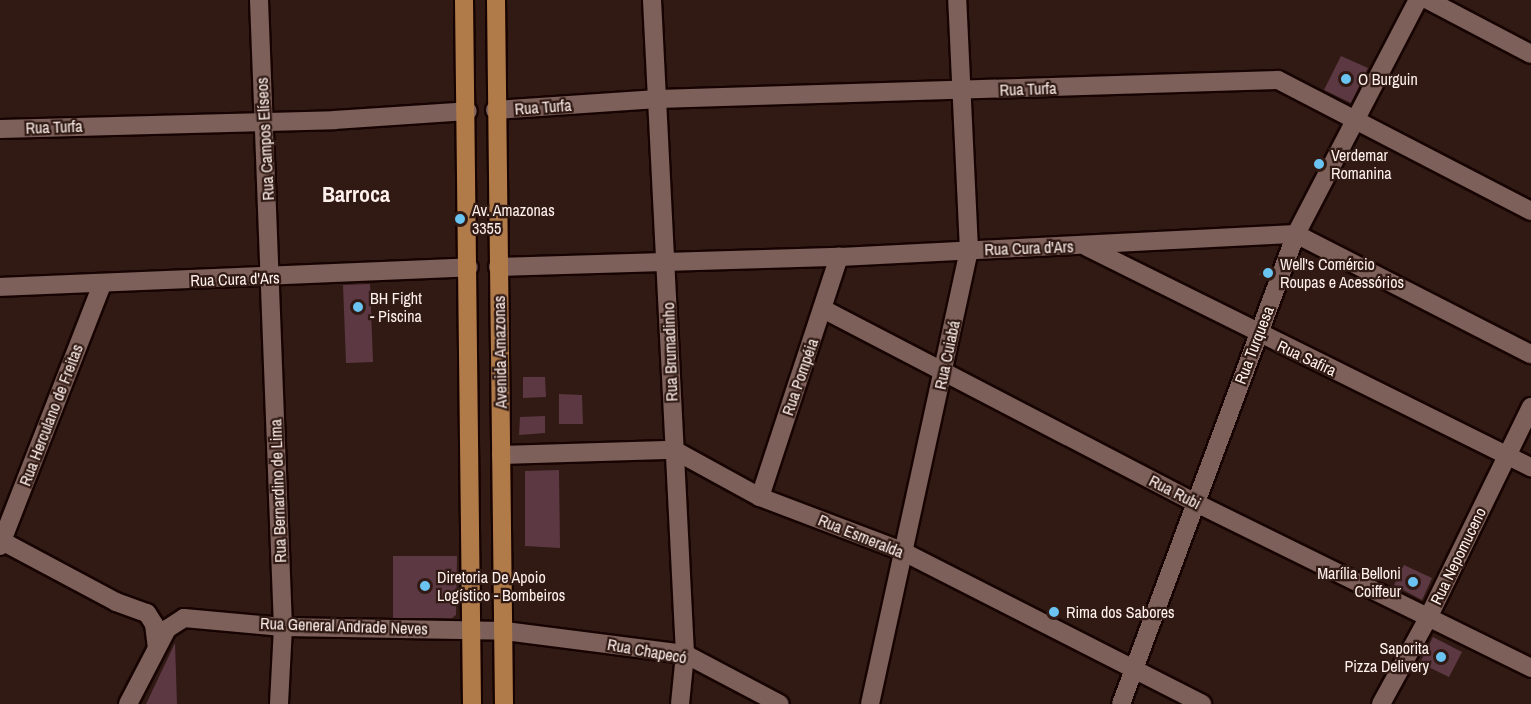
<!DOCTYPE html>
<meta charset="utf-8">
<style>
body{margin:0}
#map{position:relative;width:1531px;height:704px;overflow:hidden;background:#311a14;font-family:"Archivo Narrow",sans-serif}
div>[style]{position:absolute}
.building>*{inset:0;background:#5b3842}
.roads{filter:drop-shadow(2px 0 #170402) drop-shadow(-2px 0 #170402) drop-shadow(0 2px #170402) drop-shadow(0 -2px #170402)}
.minor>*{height:18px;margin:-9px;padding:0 9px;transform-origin:9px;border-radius:9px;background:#7c6059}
.major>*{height:18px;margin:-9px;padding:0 9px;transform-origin:9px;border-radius:9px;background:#b17b49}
.dots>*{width:16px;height:16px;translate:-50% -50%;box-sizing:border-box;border:3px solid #311a14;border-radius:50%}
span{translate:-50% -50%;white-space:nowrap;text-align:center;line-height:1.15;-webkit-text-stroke:4.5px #311a14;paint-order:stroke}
.poi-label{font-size:16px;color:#fef0ed}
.left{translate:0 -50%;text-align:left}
.right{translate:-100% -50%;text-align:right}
.street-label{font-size:16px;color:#fef0ed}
.district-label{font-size:22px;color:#fef0ed;font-weight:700}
</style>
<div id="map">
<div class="building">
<i style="clip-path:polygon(1341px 56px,1368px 68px,1351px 103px,1324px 90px)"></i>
<i style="clip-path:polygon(1262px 267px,1276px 271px,1273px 279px,1259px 275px)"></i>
<i style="clip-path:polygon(370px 284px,373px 362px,346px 363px,343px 285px)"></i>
<i style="clip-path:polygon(523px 377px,545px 377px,546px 397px,523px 398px)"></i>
<i style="clip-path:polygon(559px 394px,582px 395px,583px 424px,559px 424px)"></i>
<i style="clip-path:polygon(545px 416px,545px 433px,519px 435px,520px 417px)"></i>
<i style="clip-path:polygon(559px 470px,560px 548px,525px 546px,525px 471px)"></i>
<i style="clip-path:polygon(393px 556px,457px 556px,456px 615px,452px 618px,393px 618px)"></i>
<i style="clip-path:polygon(1404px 565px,1432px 578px,1422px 600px,1394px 585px)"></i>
<i style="clip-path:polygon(1433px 637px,1462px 652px,1449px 677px,1420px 663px)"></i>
<i style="clip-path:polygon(175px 643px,177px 704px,146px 704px)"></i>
</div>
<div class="roads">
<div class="minor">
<i style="left:259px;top:0;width:627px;rotate:87.81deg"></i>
<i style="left:283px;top:627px;width:77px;rotate:93deg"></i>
<i style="left:652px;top:0;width:655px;rotate:87.11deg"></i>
<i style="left:685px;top:654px;width:50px;rotate:95.7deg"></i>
<i style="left:1428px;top:0;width:116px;rotate:27.7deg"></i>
<i style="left:495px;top:110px;width:163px;rotate:-3.9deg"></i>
<i style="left:658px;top:99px;width:620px;rotate:-1.76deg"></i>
<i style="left:1278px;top:80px;width:285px;rotate:27.4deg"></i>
<i style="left:0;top:129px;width:334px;rotate:-1.5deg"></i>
<i style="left:334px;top:120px;width:134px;rotate:-3.8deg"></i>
<i style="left:1087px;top:247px;width:496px;rotate:26.4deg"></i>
<i style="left:498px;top:267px;width:341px;rotate:-1.7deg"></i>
<i style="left:839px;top:257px;width:458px;rotate:-2.9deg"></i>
<i style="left:1296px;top:234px;width:264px;rotate:27.1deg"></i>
<i style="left:0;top:287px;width:469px;rotate:-2.4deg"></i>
<i style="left:823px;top:309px;width:418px;rotate:27.5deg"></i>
<i style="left:1194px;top:502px;width:376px;rotate:26.2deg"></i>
<i style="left:501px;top:455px;width:173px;rotate:-1.7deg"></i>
<i style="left:674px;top:450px;width:98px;rotate:28.7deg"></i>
<i style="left:760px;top:497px;width:152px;rotate:20.8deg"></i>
<i style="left:902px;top:551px;width:337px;rotate:27deg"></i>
<i style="left:760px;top:497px;width:253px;rotate:-71.8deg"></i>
<i style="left:0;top:540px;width:132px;rotate:28.1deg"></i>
<i style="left:116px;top:602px;width:33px;rotate:20deg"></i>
<i style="left:147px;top:613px;width:13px;rotate:58deg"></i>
<i style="left:154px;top:624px;width:23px;rotate:83deg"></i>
<i style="left:0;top:546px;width:281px;rotate:-68.7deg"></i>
<i style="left:128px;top:704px;width:85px;rotate:-62.5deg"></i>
<i style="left:167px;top:629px;width:20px;rotate:-33deg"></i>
<i style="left:184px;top:618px;width:99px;rotate:5.2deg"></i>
<i style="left:283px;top:627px;width:222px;rotate:1deg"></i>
<i style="left:505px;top:631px;width:181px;rotate:7.3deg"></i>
<i style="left:685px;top:654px;width:107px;rotate:27.8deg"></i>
<i style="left:870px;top:704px;width:465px;rotate:-77.7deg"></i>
<i style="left:969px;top:250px;width:250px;rotate:-92.7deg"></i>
<i style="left:1121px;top:704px;width:502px;rotate:-69.58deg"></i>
<i style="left:1296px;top:234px;width:264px;rotate:-62.5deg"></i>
<i style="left:1381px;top:704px;width:98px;rotate:-61.3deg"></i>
<i style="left:1428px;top:618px;width:235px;rotate:-64deg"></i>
</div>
<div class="major">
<i style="left:464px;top:0;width:704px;rotate:89.35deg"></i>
<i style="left:496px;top:0;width:704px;rotate:89.35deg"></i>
</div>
</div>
<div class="dots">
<i style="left:1346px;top:79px;background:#6ac3f1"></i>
<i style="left:1319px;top:164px;background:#6ac3f1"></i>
<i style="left:460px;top:219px;background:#6ac3f1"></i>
<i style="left:1268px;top:273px;background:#6ac3f1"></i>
<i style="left:358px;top:307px;background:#6ac3f1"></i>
<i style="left:1413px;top:582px;background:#6ac3f1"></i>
<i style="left:425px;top:586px;background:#6ac3f1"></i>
<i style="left:1054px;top:612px;background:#6ac3f1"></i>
<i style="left:1441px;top:657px;background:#6ac3f1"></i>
</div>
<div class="poi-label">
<span class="left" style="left:1358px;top:79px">O Burguin</span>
<span class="left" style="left:1331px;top:164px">Verdemar<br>Romanina</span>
<span class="left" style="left:472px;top:219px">Av. Amazonas<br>3355</span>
<span class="left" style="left:1280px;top:273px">Well's Comércio<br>Roupas e Acessórios</span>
<span class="left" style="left:370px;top:307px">BH Fight<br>- Piscina</span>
<span class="right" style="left:1401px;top:582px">Marília Belloni<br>Coiffeur</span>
<span class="left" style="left:437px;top:586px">Diretoria De Apoio<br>Logístico - Bombeiros</span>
<span class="left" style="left:1066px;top:612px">Rima dos Sabores</span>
<span class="right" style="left:1429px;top:657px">Saporita<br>Pizza Delivery</span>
</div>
<div class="street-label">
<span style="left:1028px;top:89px;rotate:-2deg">Rua Turfa</span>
<span style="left:543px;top:107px;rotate:-4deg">Rua Turfa</span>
<span style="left:54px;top:127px;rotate:-2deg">Rua Turfa</span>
<span style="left:265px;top:139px;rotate:-93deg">Rua Campos Elíseos</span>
<span style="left:1029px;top:248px;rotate:-2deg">Rua Cura d'Ars</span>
<span style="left:235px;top:279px;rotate:-2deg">Rua Cura d'Ars</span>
<span style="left:1254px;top:345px;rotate:-69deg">Rua Turquesa</span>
<span style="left:500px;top:352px;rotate:-91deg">Avenida Amazonas</span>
<span style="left:670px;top:352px;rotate:-92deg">Rua Brumadinho</span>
<span style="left:947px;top:355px;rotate:-78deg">Rua Cuiabá</span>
<span style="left:1307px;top:358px;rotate:25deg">Rua Safira</span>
<span style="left:800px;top:377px;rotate:-71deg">Rua Pompéia</span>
<span style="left:51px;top:415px;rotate:-69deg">Rua Herculano de Freitas</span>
<span style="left:278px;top:491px;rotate:-92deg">Rua Bernardino de Lima</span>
<span style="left:1175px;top:492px;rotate:27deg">Rua Rubi</span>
<span style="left:861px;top:536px;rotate:22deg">Rua Esmeralda</span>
<span style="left:1458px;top:556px;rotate:-64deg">Rua Nepomuceno</span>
<span style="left:344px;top:626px;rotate:2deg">Rua General Andrade Neves</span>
<span style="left:647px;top:651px;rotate:10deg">Rua Chapecó</span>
</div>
<div class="district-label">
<span style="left:356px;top:195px">Barroca</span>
</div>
</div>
